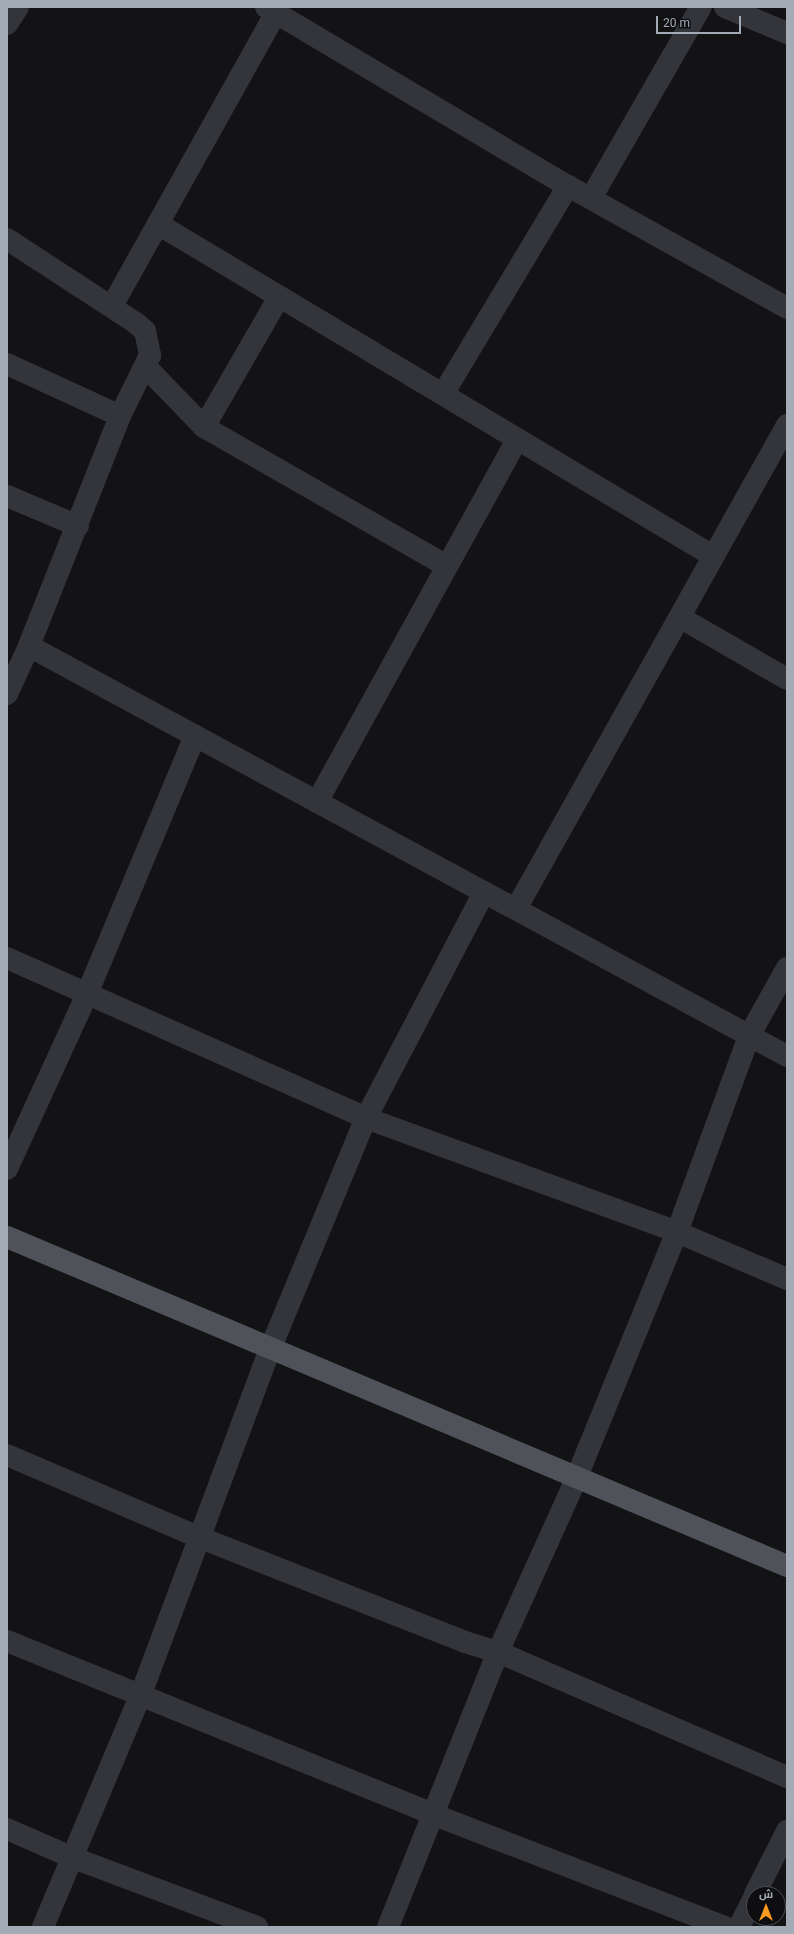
<!DOCTYPE html>
<meta charset="utf-8">
<style>
body{margin:0}
#map{position:relative;width:794px;height:1934px;overflow:hidden;background:#131315;font-family:Roboto,Cairo,sans-serif}
div>[style]{position:absolute}
.minor>*{height:22px;margin:-11px;padding:0 11px;transform-origin:11px;border-radius:11px;background:#34353a}
.major>*{height:22px;margin:-11px;padding:0 11px;transform-origin:11px;border-radius:11px;background:#4f5359}
span{translate:-50% -50%;white-space:nowrap;text-align:center;line-height:1.15;-webkit-text-stroke:3px #0e0e10;paint-order:stroke}
.frame{position:absolute;inset:0;border:8px solid #a3abb6;pointer-events:none}
.north{position:absolute;left:746px;top:1886px;width:40px;height:40px;box-sizing:border-box;background:#0e0e10;border:1px solid #4a4d52;border-radius:50%;rotate:0deg;font-size:11px;font-weight:700;line-height:16px;text-align:center;color:#a3abb6}
.north::after{content:'';display:block;margin:auto;width:14px;height:18px;background:#fe9921;clip-path:polygon(50% 0,100% 100%,50% 72%,0 100%)}
.scale{position:absolute;left:656px;top:16px;width:85px;height:18px;box-sizing:border-box;border:2px solid #a3abb6;border-top:0;padding-left:5px;font-size:12px;line-height:14px;white-space:nowrap;color:#a3abb6;-webkit-text-stroke:3px #0e0e10;paint-order:stroke}
</style>
<div id="map">
<div class="minor">
<i style="left:266px;top:7px;width:351px;rotate:30.7deg"></i>
<i style="left:568px;top:186px;width:251px;rotate:29.1deg"></i>
<i style="left:725px;top:7px;width:67px;rotate:22.8deg"></i>
<i style="left:7px;top:24px;width:20px;rotate:-57deg"></i>
<i style="left:591px;top:198px;width:220px;rotate:-60.1deg"></i>
<i style="left:158px;top:224px;width:647px;rotate:30.89deg"></i>
<i style="left:7px;top:239px;width:154px;rotate:33.1deg"></i>
<i style="left:136px;top:323px;width:12px;rotate:42deg"></i>
<i style="left:145px;top:331px;width:25px;rotate:78deg"></i>
<i style="left:150px;top:355px;width:68px;rotate:116.2deg"></i>
<i style="left:120px;top:416px;width:247px;rotate:111.6deg"></i>
<i style="left:29px;top:646px;width:53px;rotate:114.6deg"></i>
<i style="left:112px;top:306px;width:336px;rotate:-60.8deg"></i>
<i style="left:7px;top:364px;width:124px;rotate:24.7deg"></i>
<i style="left:146px;top:367px;width:83px;rotate:46deg"></i>
<i style="left:204px;top:427px;width:280px;rotate:29.8deg"></i>
<i style="left:443px;top:394px;width:243px;rotate:-59deg"></i>
<i style="left:204px;top:427px;width:150px;rotate:-60deg"></i>
<i style="left:7px;top:496px;width:77px;rotate:22.9deg"></i>
<i style="left:681px;top:618px;width:122px;rotate:29.9deg"></i>
<i style="left:29px;top:646px;width:862px;rotate:28.41deg"></i>
<i style="left:317px;top:802px;width:414px;rotate:-61.1deg"></i>
<i style="left:516px;top:909px;width:555px;rotate:-60.75deg"></i>
<i style="left:7px;top:958px;width:393px;rotate:24deg"></i>
<i style="left:366px;top:1118px;width:331px;rotate:20.1deg"></i>
<i style="left:677px;top:1232px;width:120px;rotate:23.1deg"></i>
<i style="left:7px;top:1169px;width:192px;rotate:-65.4deg"></i>
<i style="left:87px;top:994px;width:280px;rotate:-67.3deg"></i>
<i style="left:7px;top:1455px;width:211px;rotate:23.2deg"></i>
<i style="left:201px;top:1538px;width:284px;rotate:21.5deg"></i>
<i style="left:465px;top:1642px;width:34px;rotate:17deg"></i>
<i style="left:498px;top:1652px;width:315px;rotate:23.4deg"></i>
<i style="left:7px;top:1641px;width:459px;rotate:22.1deg"></i>
<i style="left:432px;top:1814px;width:314px;rotate:21.1deg"></i>
<i style="left:7px;top:1829px;width:70px;rotate:23.6deg"></i>
<i style="left:71px;top:1857px;width:199px;rotate:20.6deg"></i>
<i style="left:755px;top:1894px;width:71px;rotate:-63.1deg"></i>
<i style="left:43px;top:1927px;width:253px;rotate:-67.2deg"></i>
<i style="left:141px;top:1694px;width:371px;rotate:-69.5deg"></i>
<i style="left:271px;top:1347px;width:248px;rotate:-67.5deg"></i>
<i style="left:366px;top:1118px;width:255px;rotate:-62.4deg"></i>
<i style="left:388px;top:1927px;width:296px;rotate:-68.2deg"></i>
<i style="left:498px;top:1652px;width:190px;rotate:-65.7deg"></i>
<i style="left:576px;top:1479px;width:267px;rotate:-67.8deg"></i>
<i style="left:677px;top:1232px;width:209px;rotate:-69.8deg"></i>
<i style="left:749px;top:1036px;width:78px;rotate:-60.8deg"></i>
<i style="left:739px;top:1927px;width:34px;rotate:-63deg"></i>
</div>
<div class="major">
<i style="left:7px;top:1237px;width:847px;rotate:22.87deg"></i>
</div>
<div class="frame"></div>
<div class="north">ش</div>
<div class="scale">20 m</div>
</div>
